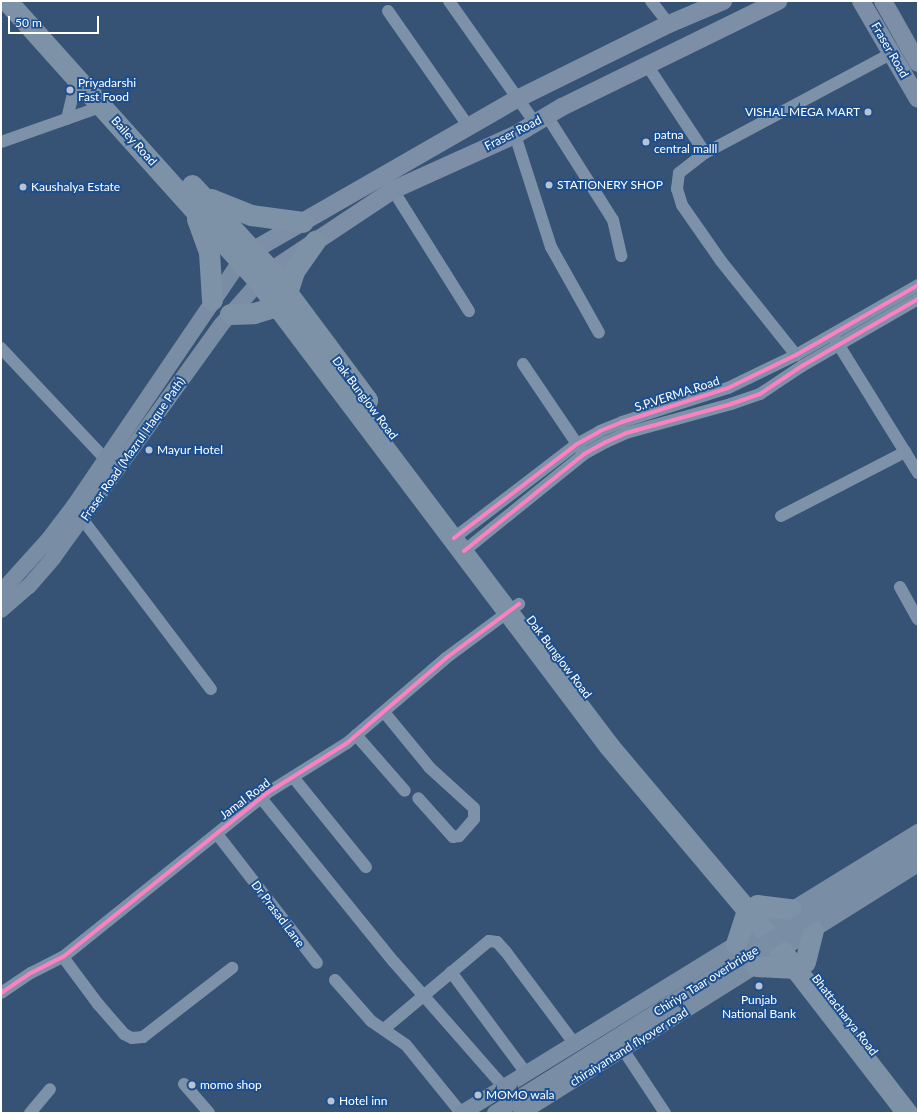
<!DOCTYPE html>
<style>
body{margin:0}
#map{position:relative;width:919px;height:1114px;overflow:hidden;background:#365274;font-family:Lato,sans-serif}
div>[style]{position:absolute}
.street>*{height:12px;margin:-6px;padding:0 6px;transform-origin:6px;border-radius:6px;background:#7d92a8}
.secondary>*{height:16px;margin:-8px;padding:0 8px;transform-origin:8px;border-radius:8px;background:#798da4}
.primary>*{height:18px;margin:-9px;padding:0 9px;transform-origin:9px;border-radius:9px;background:#7d8ea7}
.highway>*{height:21px;margin:-10.5px;padding:0 10.5px;transform-origin:10.5px;border-radius:10.5px;background:#7e92a7}
.secondary-bridge>*{height:16px;margin:-8px;padding:0 8px;transform-origin:8px;border-radius:8px;background:#798da4}
.cycleway>*{height:4px;margin:-2px;padding:0 2px;transform-origin:2px;border-radius:2px;background:#ff80c0}
.dots>*{width:11px;height:11px;translate:-50% -50%;box-sizing:border-box;border:2px solid #1b4f8f;border-radius:50%}
span{translate:-50% -50%;white-space:nowrap;text-align:center;line-height:1.15;-webkit-text-stroke:4px #1b4f8f;paint-order:stroke}
.street-label{font-size:12px;color:#fff}
.poi-label{font-size:12px;color:#fff}
.left{translate:0 -50%;text-align:left}
.right{translate:-100% -50%;text-align:right}
.frame{position:absolute;inset:0;border:2px solid #fff;pointer-events:none}
.scale{position:absolute;left:8px;top:16px;width:91px;height:18px;box-sizing:border-box;border:2px solid #fff;border-top:0;padding-left:5px;font-size:12px;line-height:14px;white-space:nowrap;color:#fff;-webkit-text-stroke:3px #1b4f8f;paint-order:stroke}
</style>
<div id="map">
<div class="street">
<i style="left:449px;top:1px;width:149px;rotate:54.8deg"></i>
<i style="left:651px;top:1px;width:29px;rotate:52deg"></i>
<i style="left:388px;top:11px;width:141px;rotate:55.1deg"></i>
<i style="left:647px;top:65px;width:105px;rotate:56.6deg"></i>
<i style="left:547px;top:116px;width:123px;rotate:57.6deg"></i>
<i style="left:613px;top:220px;width:37px;rotate:77deg"></i>
<i style="left:67px;top:119px;width:43px;rotate:-76.6deg"></i>
<i style="left:515px;top:135px;width:118px;rotate:72.2deg"></i>
<i style="left:551px;top:247px;width:98px;rotate:60.8deg"></i>
<i style="left:1px;top:142px;width:108px;rotate:-19.4deg"></i>
<i style="left:393px;top:190px;width:143px;rotate:57.9deg"></i>
<i style="left:835px;top:339px;width:158px;rotate:58.2deg"></i>
<i style="left:1px;top:348px;width:154px;rotate:46.8deg"></i>
<i style="left:796px;top:355px;width:120px;rotate:-128.6deg"></i>
<i style="left:721px;top:261px;width:68px;rotate:-124.9deg"></i>
<i style="left:682px;top:205px;width:17px;rotate:-107deg"></i>
<i style="left:677px;top:189px;width:16px;rotate:-83deg"></i>
<i style="left:679px;top:173px;width:33px;rotate:-38deg"></i>
<i style="left:705px;top:153px;width:212px;rotate:-28.1deg"></i>
<i style="left:523px;top:364px;width:104px;rotate:56deg"></i>
<i style="left:781px;top:516px;width:140px;rotate:-27.3deg"></i>
<i style="left:83px;top:520px;width:212px;rotate:52.9deg"></i>
<i style="left:454px;top:538px;width:155px;rotate:-37.4deg"></i>
<i style="left:577px;top:444px;width:26px;rotate:-29deg"></i>
<i style="left:600px;top:431px;width:24px;rotate:-22deg"></i>
<i style="left:622px;top:422px;width:111px;rotate:-17.8deg"></i>
<i style="left:728px;top:388px;width:76px;rotate:-25.9deg"></i>
<i style="left:796px;top:355px;width:141px;rotate:-29.8deg"></i>
<i style="left:464px;top:551px;width:154px;rotate:-38.9deg"></i>
<i style="left:584px;top:454px;width:25px;rotate:-29deg"></i>
<i style="left:606px;top:442px;width:22px;rotate:-24deg"></i>
<i style="left:626px;top:433px;width:109px;rotate:-15.4deg"></i>
<i style="left:731px;top:404px;width:31px;rotate:-19deg"></i>
<i style="left:760px;top:394px;width:50px;rotate:-33.7deg"></i>
<i style="left:802px;top:366px;width:134px;rotate:-30deg"></i>
<i style="left:900px;top:587px;width:37px;rotate:61deg"></i>
<i style="left:384px;top:712px;width:72px;rotate:50.6deg"></i>
<i style="left:430px;top:768px;width:59px;rotate:42.3deg"></i>
<i style="left:474px;top:808px;width:11px;rotate:90deg"></i>
<i style="left:474px;top:819px;width:23px;rotate:131deg"></i>
<i style="left:459px;top:836px;width:6px;rotate:171deg"></i>
<i style="left:453px;top:837px;width:52px;rotate:-131.9deg"></i>
<i style="left:356px;top:735px;width:74px;rotate:48.8deg"></i>
<i style="left:293px;top:777px;width:116px;rotate:51deg"></i>
<i style="left:261px;top:798px;width:211px;rotate:51deg"></i>
<i style="left:394px;top:962px;width:167px;rotate:48.7deg"></i>
<i style="left:217px;top:834px;width:163px;rotate:52.2deg"></i>
<i style="left:63px;top:957px;width:59px;rotate:53.3deg"></i>
<i style="left:98px;top:1004px;width:40px;rotate:49deg"></i>
<i style="left:124px;top:1034px;width:9px;rotate:27deg"></i>
<i style="left:132px;top:1038px;width:11px;rotate:-5deg"></i>
<i style="left:143px;top:1037px;width:113px;rotate:-37.8deg"></i>
<i style="left:451px;top:972px;width:126px;rotate:53.4deg"></i>
<i style="left:335px;top:980px;width:55px;rotate:48.7deg"></i>
<i style="left:371px;top:1021px;width:42px;rotate:34.4deg"></i>
<i style="left:406px;top:1045px;width:87px;rotate:51deg"></i>
<i style="left:1px;top:993px;width:36px;rotate:-34deg"></i>
<i style="left:31px;top:973px;width:36px;rotate:-27deg"></i>
<i style="left:63px;top:957px;width:262px;rotate:-38.8deg"></i>
<i style="left:267px;top:793px;width:94px;rotate:-32deg"></i>
<i style="left:347px;top:743px;width:130px;rotate:-40.6deg"></i>
<i style="left:446px;top:658px;width:91px;rotate:-36.5deg"></i>
<i style="left:384px;top:1029px;width:137px;rotate:-40deg"></i>
<i style="left:489px;top:941px;width:8px;rotate:7deg"></i>
<i style="left:497px;top:942px;width:13px;rotate:48deg"></i>
<i style="left:506px;top:952px;width:114px;rotate:53.2deg"></i>
<i style="left:624px;top:1051px;width:74px;rotate:56.5deg"></i>
<i style="left:184px;top:1084px;width:38px;rotate:49deg"></i>
<i style="left:30px;top:1113px;width:31px;rotate:-50deg"></i>
</div>
<div class="secondary">
<i style="left:1px;top:592px;width:70px;rotate:-47.9deg"></i>
<i style="left:48px;top:540px;width:43px;rotate:-52.6deg"></i>
<i style="left:74px;top:506px;width:297px;rotate:-55.8deg"></i>
<i style="left:1px;top:610px;width:37px;rotate:-41deg"></i>
<i style="left:29px;top:586px;width:37px;rotate:-49deg"></i>
<i style="left:53px;top:558px;width:287px;rotate:-54.2deg"></i>
<i style="left:221px;top:325px;width:57px;rotate:-48.5deg"></i>
<i style="left:462px;top:1113px;width:536px;rotate:-31.64deg"></i>
<i style="left:521px;top:1113px;width:469px;rotate:-32.1deg"></i>
</div>
<div class="primary">
<i style="left:861px;top:1px;width:113px;rotate:59.8deg"></i>
<i style="left:883px;top:1px;width:71px;rotate:60.6deg"></i>
<i style="left:241px;top:259px;width:16px;rotate:-35deg"></i>
<i style="left:254px;top:250px;width:303px;rotate:-29.9deg"></i>
<i style="left:517px;top:99px;width:169px;rotate:-26.3deg"></i>
<i style="left:669px;top:24px;width:59px;rotate:-23.1deg"></i>
<i style="left:261px;top:280px;width:13px;rotate:-42deg"></i>
<i style="left:271px;top:271px;width:146px;rotate:-33.6deg"></i>
<i style="left:393px;top:190px;width:134px;rotate:-24.3deg"></i>
<i style="left:515px;top:135px;width:55px;rotate:-30.8deg"></i>
<i style="left:562px;top:107px;width:241px;rotate:-26.1deg"></i>
</div>
<div class="highway">
<i style="left:7px;top:1px;width:377px;rotate:48.1deg"></i>
<i style="left:259px;top:282px;width:581px;rotate:52.97deg"></i>
<i style="left:609px;top:746px;width:267px;rotate:49.9deg"></i>
<i style="left:781px;top:950px;width:206px;rotate:52.3deg"></i>
<i style="left:192px;top:185px;width:117px;rotate:47.4deg"></i>
<i style="left:271px;top:271px;width:161px;rotate:53.3deg"></i>
<i style="left:211px;top:199px;width:43px;rotate:21.8deg"></i>
<i style="left:251px;top:215px;width:52px;rotate:7.7deg"></i>
<i style="left:197px;top:219px;width:35px;rotate:70deg"></i>
<i style="left:209px;top:252px;width:48px;rotate:86.4deg"></i>
<i style="left:287px;top:293px;width:23px;rotate:-72deg"></i>
<i style="left:294px;top:271px;width:37px;rotate:-55deg"></i>
<i style="left:230px;top:314px;width:24px;rotate:-2deg"></i>
<i style="left:254px;top:313px;width:24px;rotate:-17deg"></i>
<i style="left:757px;top:905px;width:34px;rotate:7deg"></i>
<i style="left:736px;top:944px;width:35px;rotate:-72deg"></i>
<i style="left:805px;top:962px;width:33px;rotate:-76deg"></i>
<i style="left:756px;top:966px;width:39px;rotate:3deg"></i>
</div>
<div class="secondary-bridge">
<i style="left:495px;top:1113px;width:499px;rotate:-32deg"></i>
</div>
<div class="cycleway">
<i style="left:454px;top:538px;width:155px;rotate:-37.4deg"></i>
<i style="left:577px;top:444px;width:26px;rotate:-29deg"></i>
<i style="left:600px;top:431px;width:24px;rotate:-22deg"></i>
<i style="left:622px;top:422px;width:111px;rotate:-17.8deg"></i>
<i style="left:728px;top:388px;width:76px;rotate:-25.9deg"></i>
<i style="left:796px;top:355px;width:141px;rotate:-29.8deg"></i>
<i style="left:464px;top:551px;width:154px;rotate:-38.9deg"></i>
<i style="left:584px;top:454px;width:25px;rotate:-29deg"></i>
<i style="left:606px;top:442px;width:22px;rotate:-24deg"></i>
<i style="left:626px;top:433px;width:109px;rotate:-15.4deg"></i>
<i style="left:731px;top:404px;width:31px;rotate:-19deg"></i>
<i style="left:760px;top:394px;width:50px;rotate:-33.7deg"></i>
<i style="left:802px;top:366px;width:134px;rotate:-30deg"></i>
<i style="left:1px;top:993px;width:36px;rotate:-34deg"></i>
<i style="left:31px;top:973px;width:36px;rotate:-27deg"></i>
<i style="left:63px;top:957px;width:262px;rotate:-38.8deg"></i>
<i style="left:267px;top:793px;width:94px;rotate:-32deg"></i>
<i style="left:347px;top:743px;width:130px;rotate:-40.6deg"></i>
<i style="left:446px;top:658px;width:91px;rotate:-36.5deg"></i>
</div>
<div class="dots">
<i style="left:70px;top:90px;background:#b9c2ce"></i>
<i style="left:868px;top:112px;background:#b9c2ce"></i>
<i style="left:646px;top:142px;background:#b9c2ce"></i>
<i style="left:549px;top:185px;background:#b9c2ce"></i>
<i style="left:23px;top:187px;background:#b9c2ce"></i>
<i style="left:149px;top:450px;background:#b9c2ce"></i>
<i style="left:759px;top:986px;background:#b9c2ce"></i>
<i style="left:192px;top:1085px;background:#b9c2ce"></i>
<i style="left:478px;top:1095px;background:#b9c2ce"></i>
<i style="left:331px;top:1101px;background:#b9c2ce"></i>
</div>
<div class="street-label">
<span style="left:890px;top:50px;rotate:60deg">Fraser Road</span>
<span style="left:513px;top:133px;rotate:-27deg">Fraser Road</span>
<span style="left:134px;top:141px;rotate:48deg">Bailey Road</span>
<span style="left:677px;top:394px;rotate:-18deg">S.P.VERMA.Road</span>
<span style="left:365px;top:398px;rotate:53deg">Dak Bunglow Road</span>
<span style="left:133px;top:449px;rotate:-55deg">Fraser Road (Mazrul Haque Path)</span>
<span style="left:559px;top:657px;rotate:53deg">Dak Bunglow Road</span>
<span style="left:245px;top:799px;rotate:-37deg">Jamal Road</span>
<span style="left:278px;top:914px;rotate:53deg">Dr Prasad Lane</span>
<span style="left:706px;top:981px;rotate:-32deg">Chiriya Taar overbridge</span>
<span style="left:845px;top:1015px;rotate:52deg">Bhattacharya Road</span>
<span style="left:629px;top:1047px;rotate:-32deg">chiraiyantand flyover road</span>
</div>
<div class="poi-label">
<span class="left" style="left:78px;top:90px">Priyadarshi<br>Fast Food</span>
<span class="right" style="left:860px;top:112px">VISHAL MEGA MART</span>
<span class="left" style="left:654px;top:142px">patna<br>central malll</span>
<span class="left" style="left:557px;top:185px">STATIONERY SHOP</span>
<span class="left" style="left:31px;top:187px">Kaushalya Estate</span>
<span class="left" style="left:157px;top:450px">Mayur Hotel</span>
<span style="left:759px;top:1007px">Punjab<br>National Bank</span>
<span class="left" style="left:200px;top:1085px">momo shop</span>
<span class="left" style="left:486px;top:1095px">MOMO wala</span>
<span class="left" style="left:339px;top:1101px">Hotel inn</span>
</div>
<div class="frame"></div>
<div class="scale">50 m</div>
</div>
